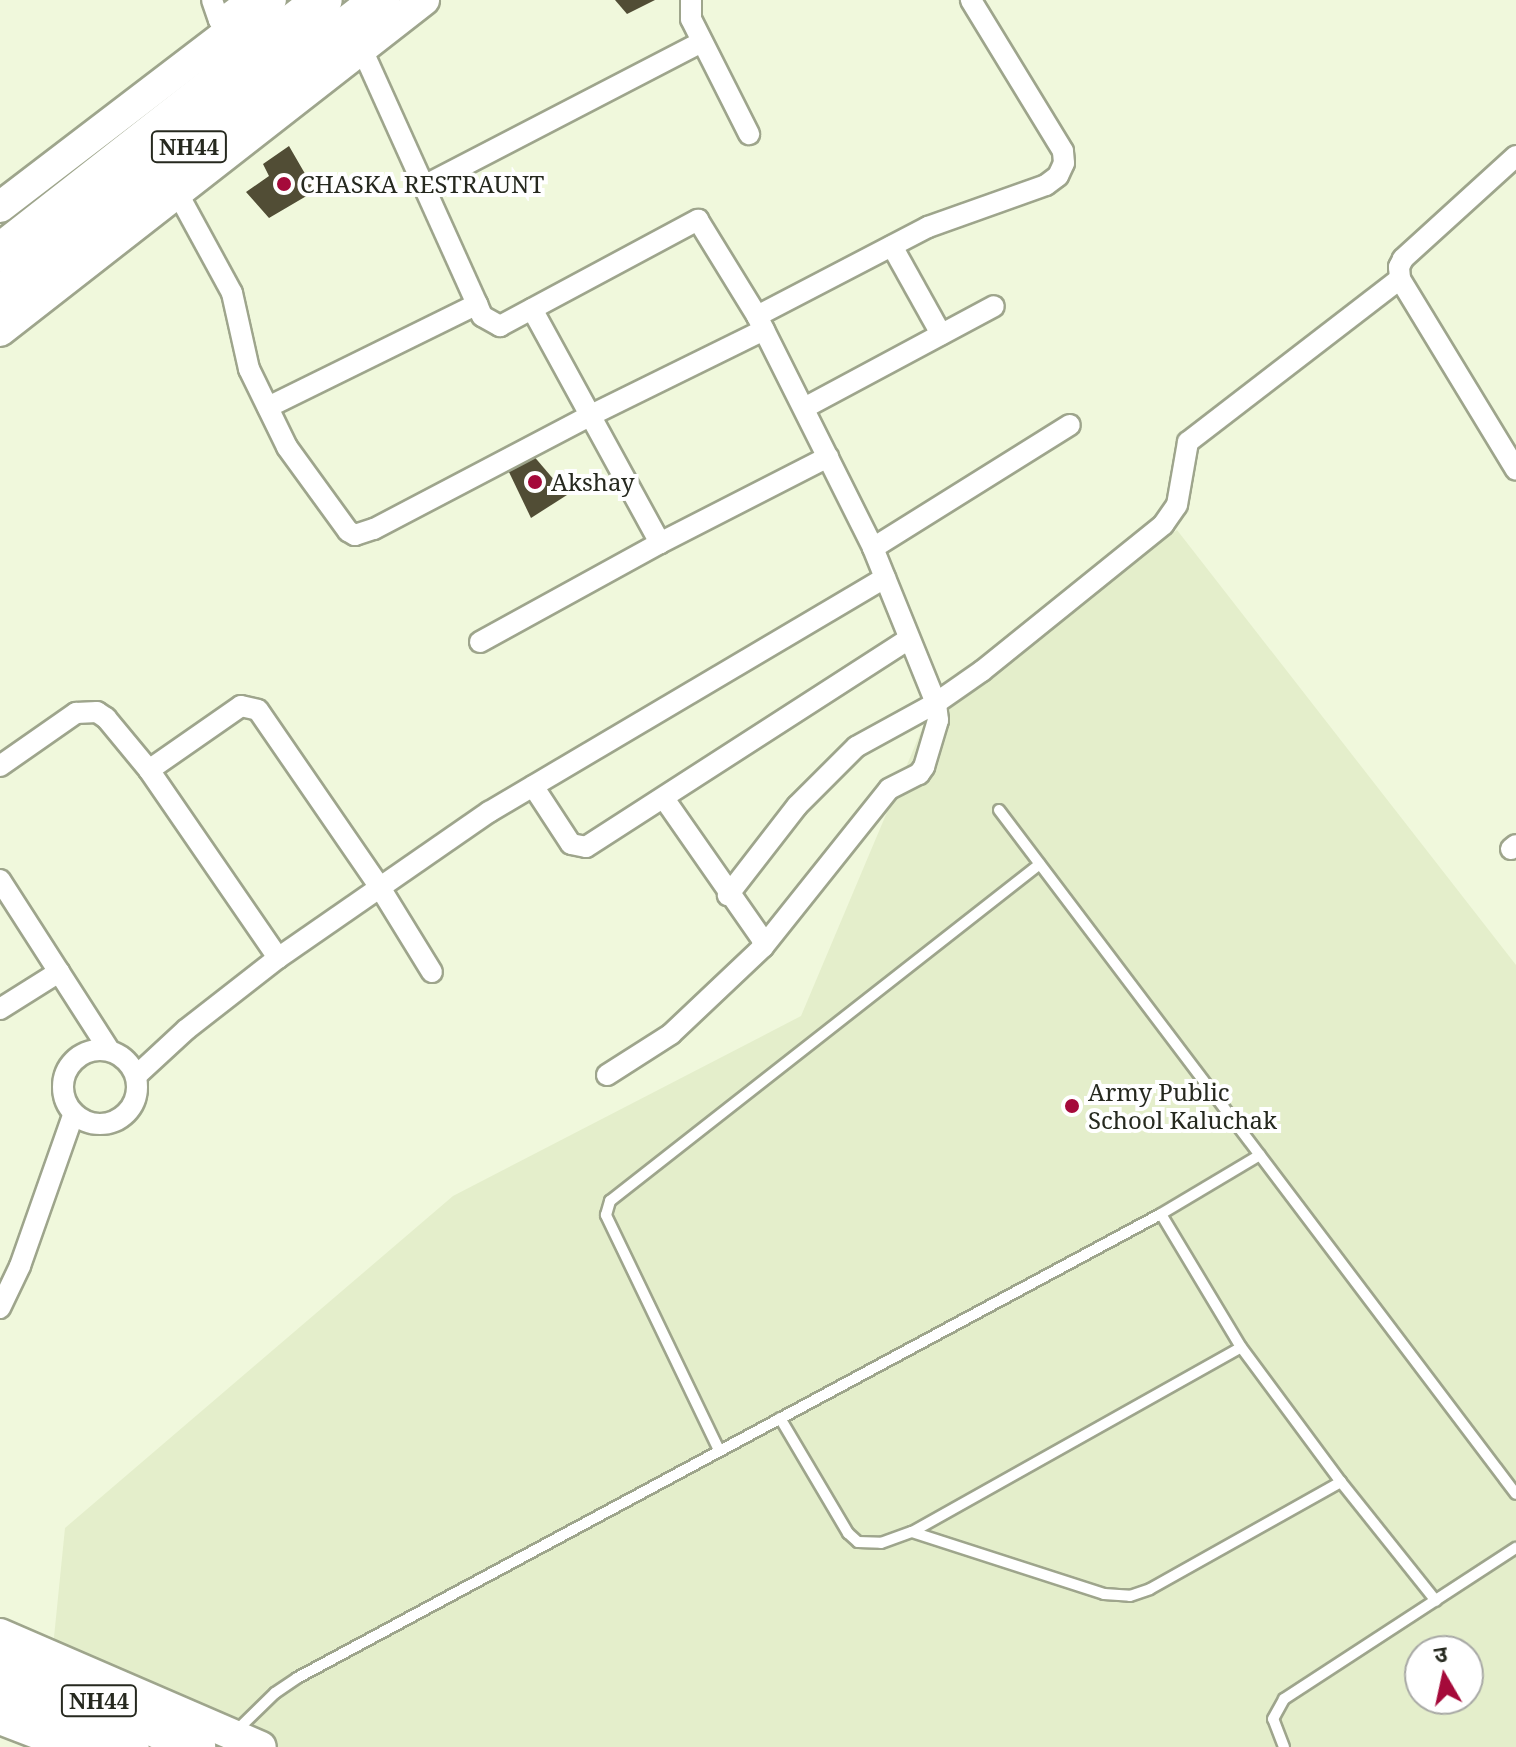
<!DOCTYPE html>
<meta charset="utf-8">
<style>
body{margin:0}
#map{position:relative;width:1516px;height:1747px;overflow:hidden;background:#f0f8dc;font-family:"Noto Serif","Noto Sans Devanagari",serif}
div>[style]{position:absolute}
.built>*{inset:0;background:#e4eecb}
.building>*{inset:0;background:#514d35}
.roads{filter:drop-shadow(2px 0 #9ea58c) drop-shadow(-2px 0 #9ea58c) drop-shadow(0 2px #9ea58c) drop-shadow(0 -2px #9ea58c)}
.lane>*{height:10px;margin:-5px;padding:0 5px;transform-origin:5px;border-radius:5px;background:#fff}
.street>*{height:20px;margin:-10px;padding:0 10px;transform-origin:10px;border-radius:10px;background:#fff}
.street>.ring{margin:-10px;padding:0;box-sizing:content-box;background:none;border:20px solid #fff;border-radius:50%}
.secondary>*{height:30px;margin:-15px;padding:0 15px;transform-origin:15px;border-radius:15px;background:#fff}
.highway>*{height:38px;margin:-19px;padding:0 19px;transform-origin:19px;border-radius:19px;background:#fff}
.dots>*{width:22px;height:22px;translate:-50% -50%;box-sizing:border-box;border:4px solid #fff;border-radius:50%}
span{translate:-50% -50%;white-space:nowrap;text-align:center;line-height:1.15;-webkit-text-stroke:8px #fff;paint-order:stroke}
.shield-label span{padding:2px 6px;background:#fff;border:2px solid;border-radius:6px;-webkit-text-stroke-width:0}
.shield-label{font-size:22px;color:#26291f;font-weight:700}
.poi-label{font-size:24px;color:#26291f}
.left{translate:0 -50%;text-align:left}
.north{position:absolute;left:1404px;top:1635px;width:80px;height:80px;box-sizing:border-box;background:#fff;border:2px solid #a8a9a5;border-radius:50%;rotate:351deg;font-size:22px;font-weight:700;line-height:32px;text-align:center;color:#26291f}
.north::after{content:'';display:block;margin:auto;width:28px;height:36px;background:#a50a3a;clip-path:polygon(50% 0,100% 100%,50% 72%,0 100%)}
</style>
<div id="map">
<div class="built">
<i style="clip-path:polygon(evenodd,1177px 530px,1516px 965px,1516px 1747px,226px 1747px,51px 1667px,65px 1528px,453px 1196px,801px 1016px,928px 715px,1177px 530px,1420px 1651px,1468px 1651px,1468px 1699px,1420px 1699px,1420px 1651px)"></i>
</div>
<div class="building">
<i style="clip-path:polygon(615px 0,655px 0,627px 14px)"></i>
<i style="clip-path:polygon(289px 146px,315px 191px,269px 218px,246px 192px,269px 176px,263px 164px)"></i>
<i style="clip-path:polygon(532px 454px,567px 495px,531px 518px,507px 468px)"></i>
</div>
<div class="roads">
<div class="lane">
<i style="left:999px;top:810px;width:857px;rotate:52.92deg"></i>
<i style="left:1161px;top:1214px;width:155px;rotate:59deg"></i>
<i style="left:1241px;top:1347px;width:168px;rotate:53.5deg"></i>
<i style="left:1341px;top:1482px;width:152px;rotate:51.4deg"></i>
<i style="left:780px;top:1418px;width:134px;rotate:59.4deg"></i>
<i style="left:848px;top:1533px;width:13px;rotate:42deg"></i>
<i style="left:858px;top:1542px;width:23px;rotate:2deg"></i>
<i style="left:881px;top:1543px;width:33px;rotate:-20deg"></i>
<i style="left:912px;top:1532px;width:377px;rotate:-29.3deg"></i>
<i style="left:719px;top:1450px;width:261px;rotate:-115.7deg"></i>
<i style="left:606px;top:1215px;width:15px;rotate:-74deg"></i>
<i style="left:610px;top:1201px;width:546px;rotate:-38.09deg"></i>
<i style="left:912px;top:1532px;width:202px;rotate:17.9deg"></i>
<i style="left:1104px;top:1594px;width:26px;rotate:4deg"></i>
<i style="left:1130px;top:1596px;width:21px;rotate:-19deg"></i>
<i style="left:1150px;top:1589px;width:219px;rotate:-29.3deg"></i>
<i style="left:235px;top:1732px;width:56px;rotate:-44.3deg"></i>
<i style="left:275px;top:1693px;width:27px;rotate:-34deg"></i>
<i style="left:297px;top:1678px;width:981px;rotate:-28.24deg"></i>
<i style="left:1161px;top:1214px;width:115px;rotate:-30.8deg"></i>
<i style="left:1284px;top:1747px;width:30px;rotate:-111deg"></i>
<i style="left:1273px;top:1719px;width:23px;rotate:-61deg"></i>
<i style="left:1284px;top:1699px;width:277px;rotate:-33.1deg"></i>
</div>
<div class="street">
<i style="left:212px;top:0;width:21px;rotate:71deg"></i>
<i style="left:219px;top:20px;width:25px;rotate:58deg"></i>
<i style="left:691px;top:0;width:19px;rotate:90deg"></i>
<i style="left:691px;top:19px;width:129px;rotate:63.2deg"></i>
<i style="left:219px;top:20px;width:34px;rotate:-37deg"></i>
<i style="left:1516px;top:156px;width:153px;rotate:137.7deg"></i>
<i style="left:1403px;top:259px;width:9px;rotate:117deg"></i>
<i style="left:1399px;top:267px;width:12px;rotate:85deg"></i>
<i style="left:1400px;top:279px;width:223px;rotate:58.7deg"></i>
<i style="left:424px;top:186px;width:313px;rotate:-27.4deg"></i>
<i style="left:177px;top:192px;width:115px;rotate:61.4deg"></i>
<i style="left:232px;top:293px;width:78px;rotate:77.4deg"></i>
<i style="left:249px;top:369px;width:87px;rotate:64deg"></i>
<i style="left:287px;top:447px;width:104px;rotate:54deg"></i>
<i style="left:348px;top:531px;width:8px;rotate:30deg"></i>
<i style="left:355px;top:535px;width:20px;rotate:-18deg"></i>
<i style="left:374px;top:529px;width:243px;rotate:-27.7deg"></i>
<i style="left:589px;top:416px;width:195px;rotate:-26.2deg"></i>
<i style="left:892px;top:246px;width:101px;rotate:60.9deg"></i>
<i style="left:477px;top:304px;width:13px;rotate:67deg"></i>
<i style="left:482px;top:316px;width:21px;rotate:29deg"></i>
<i style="left:500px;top:326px;width:225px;rotate:-28.2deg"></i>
<i style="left:698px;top:220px;width:113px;rotate:58.4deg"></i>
<i style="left:757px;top:316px;width:259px;rotate:63.4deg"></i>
<i style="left:873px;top:548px;width:167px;rotate:67.9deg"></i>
<i style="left:936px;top:703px;width:91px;rotate:151.2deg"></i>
<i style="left:856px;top:747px;width:83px;rotate:135deg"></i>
<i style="left:797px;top:806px;width:113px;rotate:127.8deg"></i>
<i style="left:532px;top:309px;width:267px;rotate:61.3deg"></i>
<i style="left:757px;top:316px;width:193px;rotate:-27.5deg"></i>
<i style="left:928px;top:227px;width:125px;rotate:-19.6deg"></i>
<i style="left:1046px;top:185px;width:15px;rotate:-37deg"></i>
<i style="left:1058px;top:176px;width:14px;rotate:-65deg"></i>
<i style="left:1064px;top:163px;width:12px;rotate:-95deg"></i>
<i style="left:1063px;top:151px;width:177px;rotate:-121.4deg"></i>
<i style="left:268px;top:407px;width:233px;rotate:-26.2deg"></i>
<i style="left:477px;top:304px;width:280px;rotate:-114.3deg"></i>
<i style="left:806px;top:407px;width:213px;rotate:-28.2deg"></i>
<i style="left:873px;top:548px;width:232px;rotate:-32deg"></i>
<i style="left:480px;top:642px;width:205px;rotate:-28.8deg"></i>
<i style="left:660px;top:543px;width:189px;rotate:-27.1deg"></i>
<i style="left:0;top:766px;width:93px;rotate:-34.9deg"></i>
<i style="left:76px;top:713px;width:21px;rotate:-3deg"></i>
<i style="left:97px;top:712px;width:11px;rotate:34deg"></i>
<i style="left:106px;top:718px;width:67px;rotate:50.4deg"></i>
<i style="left:149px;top:770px;width:228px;rotate:55.5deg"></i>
<i style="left:149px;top:770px;width:112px;rotate:-34.8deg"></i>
<i style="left:241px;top:706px;width:17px;rotate:13deg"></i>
<i style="left:258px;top:710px;width:214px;rotate:55.5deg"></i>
<i style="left:379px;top:886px;width:101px;rotate:58.4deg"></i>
<i style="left:533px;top:786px;width:69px;rotate:56.8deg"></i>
<i style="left:571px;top:844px;width:15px;rotate:11deg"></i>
<i style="left:586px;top:847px;width:384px;rotate:-32.8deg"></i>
<i style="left:1511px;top:849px;width:6px;rotate:-39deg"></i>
<i style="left:0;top:880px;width:202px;rotate:57.3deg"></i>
<i style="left:763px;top:947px;width:202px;rotate:-51.4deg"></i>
<i style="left:889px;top:789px;width:34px;rotate:-27deg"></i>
<i style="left:919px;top:774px;width:9px;rotate:-54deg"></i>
<i style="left:924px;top:767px;width:49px;rotate:-73.4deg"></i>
<i style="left:938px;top:720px;width:17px;rotate:-97deg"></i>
<i style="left:936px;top:703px;width:56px;rotate:-34.8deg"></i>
<i style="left:982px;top:671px;width:233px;rotate:-38.9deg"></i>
<i style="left:1163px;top:525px;width:24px;rotate:-55deg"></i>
<i style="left:1177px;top:505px;width:64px;rotate:-80.1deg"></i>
<i style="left:1188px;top:442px;width:267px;rotate:-37.6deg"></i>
<i style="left:0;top:1009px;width:70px;rotate:-32.1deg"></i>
<i class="ring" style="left:63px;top:1050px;width:54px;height:54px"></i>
<i style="left:607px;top:1075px;width:76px;rotate:-32.6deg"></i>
<i style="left:671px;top:1034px;width:127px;rotate:-43.4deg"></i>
<i style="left:763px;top:947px;width:8px;rotate:-97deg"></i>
<i style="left:762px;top:939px;width:169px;rotate:-124.9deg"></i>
<i style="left:136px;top:1076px;width:69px;rotate:-42.7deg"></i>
<i style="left:187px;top:1029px;width:115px;rotate:-38deg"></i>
<i style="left:278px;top:958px;width:257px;rotate:-34.7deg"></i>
<i style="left:489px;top:812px;width:460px;rotate:-30.6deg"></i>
<i style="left:0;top:1308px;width:47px;rotate:-64.5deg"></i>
<i style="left:20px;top:1266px;width:162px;rotate:-70.6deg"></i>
</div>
<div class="secondary">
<i style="left:0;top:207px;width:341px;rotate:-37.4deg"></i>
<i style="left:0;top:331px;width:538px;rotate:-37.98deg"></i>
<i style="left:0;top:1634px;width:284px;rotate:23.4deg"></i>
<i style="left:0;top:1719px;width:78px;rotate:21deg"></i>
</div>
<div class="highway">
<i style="left:0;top:253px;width:410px;rotate:-38.1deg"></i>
<i style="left:0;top:296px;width:482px;rotate:-37.9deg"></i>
<i style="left:0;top:1661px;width:113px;rotate:22.3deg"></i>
<i style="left:105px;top:1704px;width:101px;rotate:25.3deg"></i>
<i style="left:0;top:1694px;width:140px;rotate:22.2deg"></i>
</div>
</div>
<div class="dots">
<i style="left:284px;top:184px;background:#a50a3a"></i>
<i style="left:535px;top:482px;background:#a50a3a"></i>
<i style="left:1072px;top:1106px;background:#a50a3a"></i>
</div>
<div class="shield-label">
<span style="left:189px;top:147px">NH44</span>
<span style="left:99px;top:1701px">NH44</span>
</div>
<div class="poi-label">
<span class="left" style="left:300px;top:184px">CHASKA RESTRAUNT</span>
<span class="left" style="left:551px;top:482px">Akshay</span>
<span class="left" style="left:1088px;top:1106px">Army Public<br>School Kaluchak</span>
</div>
<div class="north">उ</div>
</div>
